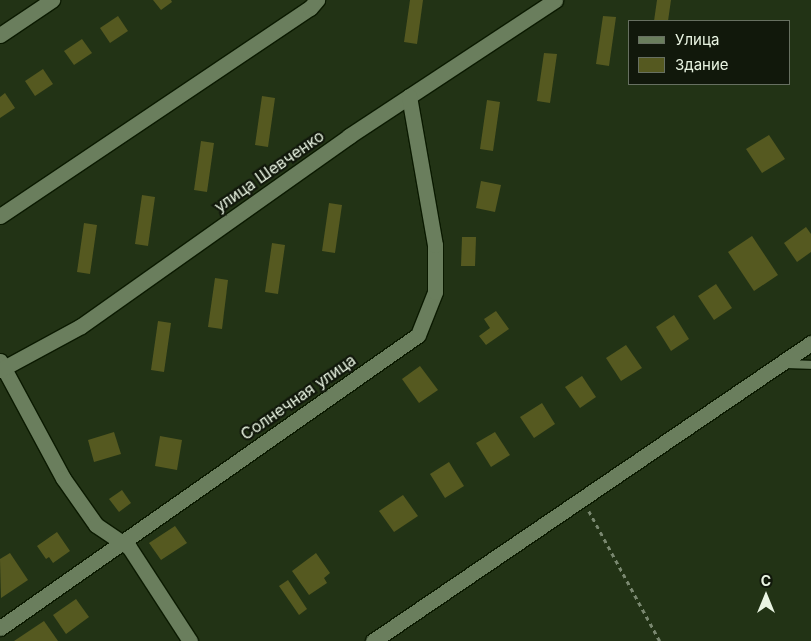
<!DOCTYPE html>
<meta charset="utf-8">
<style>
body{margin:0}
#map{position:relative;width:811px;height:641px;overflow:hidden;background:#223315;font-family:Inter,sans-serif}
div>[style]{position:absolute}
.building>*{inset:0;background:#555920}
.path>*{height:2.5px;margin-top:-1.25px;transform-origin:0;background:repeating-linear-gradient(90deg,#7a8870 0 4px,transparent 0 8px)}
.roads{filter:drop-shadow(1px 0 #0b1a00) drop-shadow(-1px 0 #0b1a00) drop-shadow(0 1px #0b1a00) drop-shadow(0 -1px #0b1a00)}
.service>*{height:8px;margin:-4px;padding:0 4px;transform-origin:4px;border-radius:4px;background:#6a7e5d}
.minor>*{height:15px;margin:-7.5px;padding:0 7.5px;transform-origin:7.5px;border-radius:7.5px;background:#6a7e5d}
.secondary>*{height:15px;margin:-7.5px;padding:0 7.5px;transform-origin:7.5px;border-radius:7.5px;background:#6a7e5d}
span{translate:-50% -50%;white-space:nowrap;text-align:center;line-height:1.15;-webkit-text-stroke:4.5px #11180b;paint-order:stroke}
.street-label{font-size:16px;color:#e9f4e2}
.legend{position:absolute;left:628px;top:20px;width:162px;height:65px;box-sizing:border-box;background:#11180b;border:1px solid #677061;margin:0;padding:6px 9px;list-style:none;font-size:15px;color:#e9f4e2}
.legend li{display:flex;align-items:center;gap:10px;height:25px}
.legend b{width:25px;border:1px solid #677061}
.north{position:absolute;left:741px;top:571px;width:50px;height:50px;-webkit-text-stroke:4px #11180b;paint-order:stroke;rotate:0deg;font-size:14px;font-weight:700;line-height:20px;text-align:center;color:#e9f4e2}
.north::after{content:'';display:block;margin:auto;width:18px;height:22px;background:#e9f4e2;clip-path:polygon(50% 0,100% 100%,50% 72%,0 100%)}
</style>
<div id="map">
<div class="building">
<i style="clip-path:polygon(153px 0,171px 0,172px 2px,161px 10px)"></i>
<i style="clip-path:polygon(410px 0,423px 0,417px 44px,404px 42px)"></i>
<i style="clip-path:polygon(657px 0,671px 0,668px 21px,654px 21px)"></i>
<i style="clip-path:polygon(118px 16px,128px 31px,110px 43px,100px 28px)"></i>
<i style="clip-path:polygon(603px 16px,616px 17px,609px 66px,596px 64px)"></i>
<i style="clip-path:polygon(82px 39px,92px 53px,74px 65px,64px 51px)"></i>
<i style="clip-path:polygon(544px 53px,557px 54px,550px 103px,537px 101px)"></i>
<i style="clip-path:polygon(43px 69px,53px 84px,35px 96px,25px 81px)"></i>
<i style="clip-path:polygon(5px 93px,15px 108px,0 118px,0 97px)"></i>
<i style="clip-path:polygon(262px 96px,275px 98px,268px 147px,255px 145px)"></i>
<i style="clip-path:polygon(487px 100px,500px 102px,493px 151px,480px 149px)"></i>
<i style="clip-path:polygon(769px 135px,785px 159px,762px 173px,746px 149px)"></i>
<i style="clip-path:polygon(201px 141px,214px 143px,207px 192px,194px 190px)"></i>
<i style="clip-path:polygon(481px 181px,501px 185px,495px 212px,476px 208px)"></i>
<i style="clip-path:polygon(142px 195px,155px 197px,148px 246px,135px 244px)"></i>
<i style="clip-path:polygon(329px 203px,342px 205px,335px 253px,322px 251px)"></i>
<i style="clip-path:polygon(84px 223px,97px 225px,90px 274px,77px 272px)"></i>
<i style="clip-path:polygon(806px 227px,811px 234px,811px 252px,797px 262px,784px 243px)"></i>
<i style="clip-path:polygon(752px 236px,778px 275px,754px 291px,728px 252px)"></i>
<i style="clip-path:polygon(462px 237px,476px 237px,475px 266px,461px 266px)"></i>
<i style="clip-path:polygon(272px 243px,285px 245px,278px 294px,265px 292px)"></i>
<i style="clip-path:polygon(215px 278px,228px 280px,222px 329px,208px 327px)"></i>
<i style="clip-path:polygon(716px 284px,732px 308px,714px 320px,698px 296px)"></i>
<i style="clip-path:polygon(496px 311px,509px 329px,486px 345px,479px 336px,490px 328px,484px 319px)"></i>
<i style="clip-path:polygon(674px 315px,689px 339px,671px 351px,656px 327px)"></i>
<i style="clip-path:polygon(158px 321px,171px 323px,164px 372px,151px 370px)"></i>
<i style="clip-path:polygon(626px 345px,642px 368px,621px 381px,606px 358px)"></i>
<i style="clip-path:polygon(420px 366px,438px 390px,419px 403px,402px 379px)"></i>
<i style="clip-path:polygon(582px 376px,596px 397px,580px 408px,565px 387px)"></i>
<i style="clip-path:polygon(542px 403px,555px 424px,534px 438px,520px 417px)"></i>
<i style="clip-path:polygon(114px 432px,121px 454px,94px 462px,88px 440px)"></i>
<i style="clip-path:polygon(495px 432px,510px 455px,491px 467px,476px 443px)"></i>
<i style="clip-path:polygon(160px 436px,182px 440px,177px 470px,155px 466px)"></i>
<i style="clip-path:polygon(449px 462px,464px 486px,445px 498px,430px 474px)"></i>
<i style="clip-path:polygon(122px 490px,131px 503px,119px 512px,109px 499px)"></i>
<i style="clip-path:polygon(403px 495px,418px 516px,394px 532px,379px 511px)"></i>
<i style="clip-path:polygon(175px 526px,187px 543px,161px 560px,149px 543px)"></i>
<i style="clip-path:polygon(57px 532px,70px 551px,53px 563px,49px 557px,46px 559px,37px 546px)"></i>
<i style="clip-path:polygon(10px 553px,28px 580px,1px 598px,0 559px)"></i>
<i style="clip-path:polygon(316px 553px,330px 573px,324px 578px,327px 583px,309px 595px,292px 571px)"></i>
<i style="clip-path:polygon(288px 580px,307px 609px,299px 615px,279px 586px)"></i>
<i style="clip-path:polygon(76px 599px,89px 617px,66px 634px,53px 615px)"></i>
<i style="clip-path:polygon(44px 621px,58px 641px,14px 641px)"></i>
</div>
<div class="path">
<i style="left:589px;top:511px;width:148px;rotate:61.4deg"></i>
</div>
<div class="roads">
<div class="service">
<i style="left:783px;top:364px;width:28px;rotate:2deg"></i>
</div>
<div class="minor">
<i style="left:0;top:35px;width:63px;rotate:-33.9deg"></i>
<i style="left:0;top:216px;width:373px;rotate:-33.9deg"></i>
<i style="left:310px;top:8px;width:11px;rotate:-49deg"></i>
<i style="left:0;top:361px;width:133px;rotate:61.7deg"></i>
<i style="left:63px;top:478px;width:57px;rotate:54.9deg"></i>
<i style="left:96px;top:525px;width:40px;rotate:34deg"></i>
<i style="left:129px;top:547px;width:112px;rotate:57deg"></i>
<i style="left:0;top:370px;width:92px;rotate:-28.5deg"></i>
<i style="left:81px;top:326px;width:329px;rotate:-35.3deg"></i>
<i style="left:349px;top:136px;width:247px;rotate:-33.4deg"></i>
<i style="left:0;top:628px;width:510px;rotate:-35.03deg"></i>
<i style="left:418px;top:335px;width:46px;rotate:-68.4deg"></i>
<i style="left:435px;top:292px;width:47px;rotate:-90deg"></i>
<i style="left:435px;top:245px;width:151px;rotate:-99.9deg"></i>
</div>
<div class="secondary">
<i style="left:373px;top:641px;width:530px;rotate:-34.23deg"></i>
</div>
</div>
<div class="street-label">
<span style="left:269px;top:171px;rotate:-35deg">улица Шевченко</span>
<span style="left:298px;top:397px;rotate:-35deg">Солнечная улица</span>
</div>
<ul class="legend">
<li><b style="height:6px;background:#6a7e5d"></b>Улица</li>
<li><b style="height:14px;background:#555920"></b>Здание</li>
</ul>
<div class="north">С</div>
</div>
